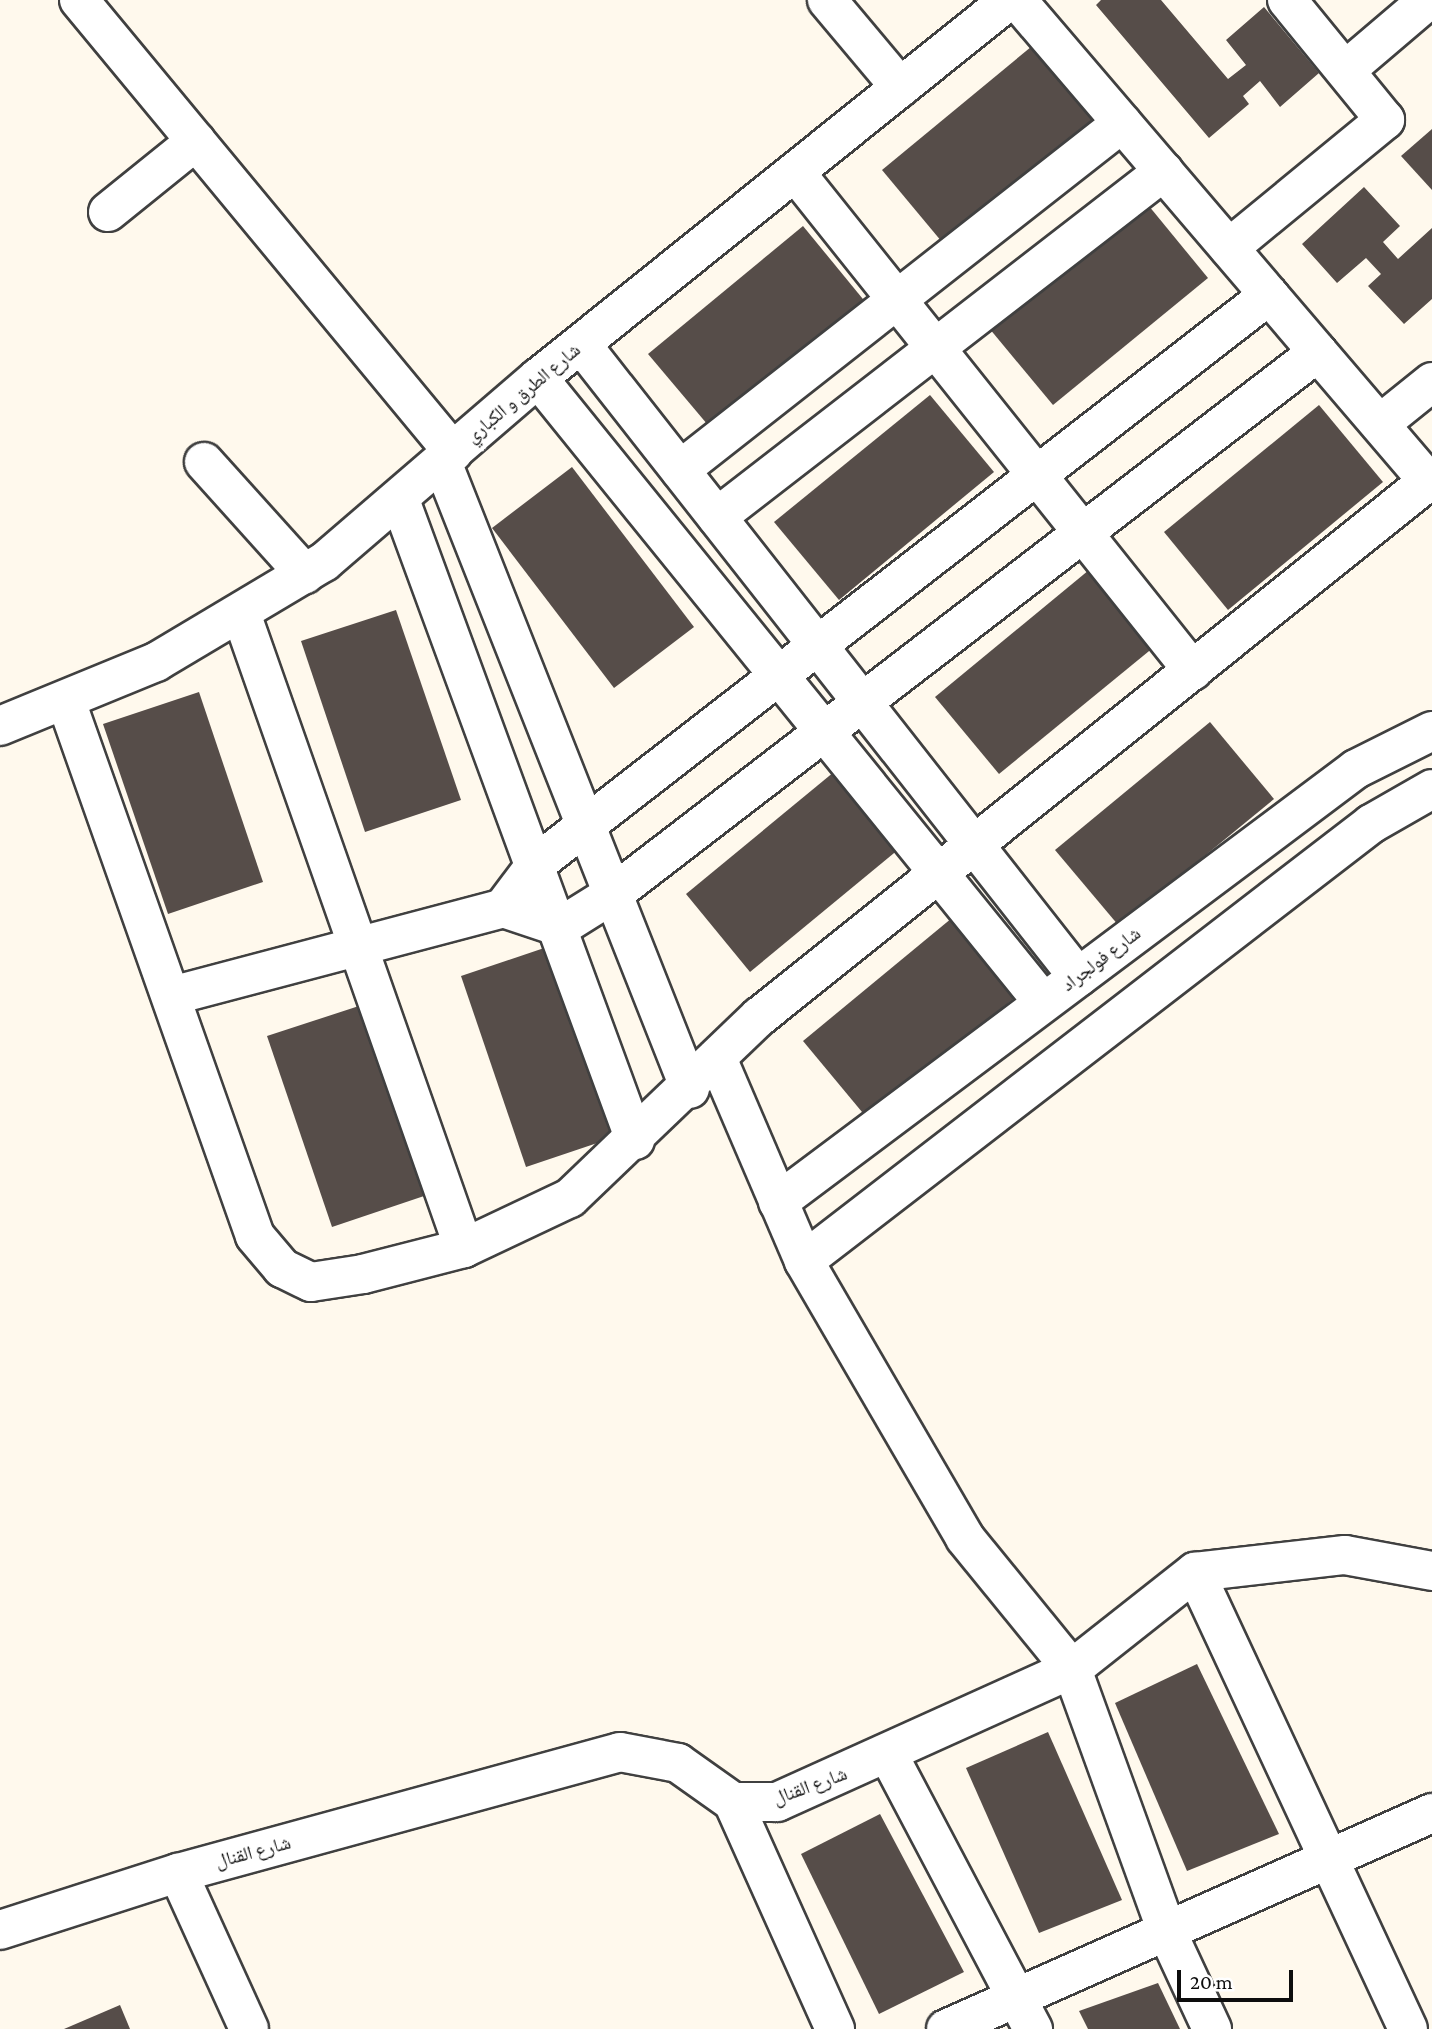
<!DOCTYPE html>
<meta charset="utf-8">
<style>
body{margin:0}
#map{position:relative;width:1432px;height:2029px;overflow:hidden;background:#fff9ed;font-family:"Crimson Pro","Noto Naskh Arabic",serif}
div>[style]{position:absolute}
.building>*{inset:0;background:#564d49}
.roads{filter:drop-shadow(2px 0 #404040) drop-shadow(-2px 0 #404040) drop-shadow(0 2px #404040) drop-shadow(0 -2px #404040)}
.minor>*{height:38px;margin:-19px;padding:0 19px;transform-origin:19px;border-radius:19px;background:#fff}
span{translate:-50% -50%;white-space:nowrap;text-align:center;line-height:1.15;-webkit-text-stroke:7px #fff;paint-order:stroke}
.street-label{font-size:19px;color:#0d0d0d}
.scale{position:absolute;left:1177px;top:1970px;width:116px;height:32px;box-sizing:border-box;border:4px solid #0d0d0d;border-top:0;padding-left:9px;font-size:21px;line-height:24px;white-space:nowrap;color:#0d0d0d;-webkit-text-stroke:5px #fff;paint-order:stroke}
</style>
<div id="map">
<div class="building">
<i style="clip-path:polygon(1101px 0,1161px 0,1228px 79px,1246px 65px,1226px 40px,1264px 7px,1319px 73px,1280px 107px,1260px 81px,1243px 96px,1249px 104px,1209px 138px,1096px 5px)"></i>
<i style="clip-path:polygon(1037px 42px,1101px 120px,947px 248px,882px 170px)"></i>
<i style="clip-path:polygon(1432px 129px,1432px 190px,1401px 156px)"></i>
<i style="clip-path:polygon(1364px 187px,1400px 226px,1383px 242px,1398px 259px,1432px 228px,1432px 299px,1404px 324px,1368px 286px,1381px 274px,1366px 258px,1337px 283px,1302px 244px)"></i>
<i style="clip-path:polygon(1144px 200px,1208px 278px,1053px 405px,989px 328px)"></i>
<i style="clip-path:polygon(803px 226px,867px 304px,713px 431px,648px 354px)"></i>
<i style="clip-path:polygon(930px 395px,994px 472px,839px 600px,774px 522px)"></i>
<i style="clip-path:polygon(1319px 405px,1383px 482px,1228px 610px,1164px 532px)"></i>
<i style="clip-path:polygon(572px 467px,694px 627px,614px 688px,492px 528px)"></i>
<i style="clip-path:polygon(1089px 570px,1154px 647px,999px 774px,935px 697px)"></i>
<i style="clip-path:polygon(396px 610px,461px 800px,365px 832px,301px 641px)"></i>
<i style="clip-path:polygon(199px 692px,263px 882px,168px 914px,103px 724px)"></i>
<i style="clip-path:polygon(1210px 722px,1274px 799px,1119px 926px,1055px 850px)"></i>
<i style="clip-path:polygon(840px 767px,905px 844px,750px 972px,686px 894px)"></i>
<i style="clip-path:polygon(958px 913px,1023px 991px,867px 1118px,803px 1041px)"></i>
<i style="clip-path:polygon(556px 944px,621px 1135px,526px 1167px,461px 976px)"></i>
<i style="clip-path:polygon(362px 1005px,427px 1195px,332px 1227px,267px 1036px)"></i>
<i style="clip-path:polygon(1197px 1664px,1279px 1834px,1187px 1871px,1115px 1703px)"></i>
<i style="clip-path:polygon(1048px 1732px,1122px 1900px,1039px 1933px,966px 1768px)"></i>
<i style="clip-path:polygon(880px 1814px,964px 1972px,879px 2014px,801px 1854px)"></i>
<i style="clip-path:polygon(1158px 1983px,1180px 2029px,1088px 2029px,1079px 2011px)"></i>
<i style="clip-path:polygon(120px 2005px,130px 2029px,64px 2029px)"></i>
</div>
<div class="roads">
<div class="minor">
<i style="left:79px;top:0;width:587px;rotate:50.39deg"></i>
<i style="left:827px;top:0;width:114px;rotate:50deg"></i>
<i style="left:1017px;top:0;width:633px;rotate:49.49deg"></i>
<i style="left:1347px;top:69px;width:106px;rotate:-40.4deg"></i>
<i style="left:795px;top:172px;width:638px;rotate:51.42deg"></i>
<i style="left:108px;top:212px;width:113px;rotate:-38.9deg"></i>
<i style="left:1229px;top:248px;width:202px;rotate:-39.4deg"></i>
<i style="left:1385px;top:120px;width:155px;rotate:-129.2deg"></i>
<i style="left:581px;top:344px;width:805px;rotate:51.86deg"></i>
<i style="left:538px;top:378px;width:803px;rotate:51.02deg"></i>
<i style="left:1380px;top:424px;width:67px;rotate:-38.9deg"></i>
<i style="left:204px;top:462px;width:151px;rotate:48deg"></i>
<i style="left:442px;top:462px;width:674px;rotate:68.42deg"></i>
<i style="left:680px;top:470px;width:562px;rotate:-38.13deg"></i>
<i style="left:400px;top:500px;width:682px;rotate:69.84deg"></i>
<i style="left:717px;top:517px;width:565px;rotate:-37.74deg"></i>
<i style="left:242px;top:616px;width:670px;rotate:70.65deg"></i>
<i style="left:66px;top:701px;width:567px;rotate:70.54deg"></i>
<i style="left:255px;top:1236px;width:42px;rotate:49.8deg"></i>
<i style="left:282px;top:1268px;width:32px;rotate:26deg"></i>
<i style="left:311px;top:1282px;width:53px;rotate:-8.7deg"></i>
<i style="left:363px;top:1274px;width:104px;rotate:-14.4deg"></i>
<i style="left:464px;top:1248px;width:117px;rotate:-25.3deg"></i>
<i style="left:570px;top:1198px;width:262px;rotate:-43.8deg"></i>
<i style="left:759px;top:1017px;width:862px;rotate:-38.69deg"></i>
<i style="left:0;top:726px;width:169px;rotate:-22.3deg"></i>
<i style="left:156px;top:662px;width:196px;rotate:-30.8deg"></i>
<i style="left:324px;top:562px;width:282px;rotate:-40.7deg"></i>
<i style="left:538px;top:378px;width:604px;rotate:-38.75deg"></i>
<i style="left:503px;top:908px;width:55px;rotate:-53.1deg"></i>
<i style="left:536px;top:864px;width:928px;rotate:-37.82deg"></i>
<i style="left:171px;top:996px;width:343px;rotate:-14.8deg"></i>
<i style="left:503px;top:908px;width:60px;rotate:18.4deg"></i>
<i style="left:560px;top:927px;width:62px;rotate:-31.9deg"></i>
<i style="left:613px;top:894px;width:889px;rotate:-37.55deg"></i>
<i style="left:717px;top:1058px;width:221px;rotate:66.8deg"></i>
<i style="left:804px;top:1261px;width:320px;rotate:59.8deg"></i>
<i style="left:965px;top:1538px;width:169px;rotate:50.8deg"></i>
<i style="left:1072px;top:1669px;width:280px;rotate:70.1deg"></i>
<i style="left:1167px;top:1932px;width:107px;rotate:65.1deg"></i>
<i style="left:778px;top:1202px;width:722px;rotate:-36.84deg"></i>
<i style="left:1356px;top:769px;width:85px;rotate:-26.6deg"></i>
<i style="left:804px;top:1261px;width:716px;rotate:-37.62deg"></i>
<i style="left:1371px;top:824px;width:70px;rotate:-29.8deg"></i>
<i style="left:1195px;top:1572px;width:504px;rotate:65.01deg"></i>
<i style="left:889px;top:1756px;width:309px;rotate:62.2deg"></i>
<i style="left:733px;top:1802px;width:249px;rotate:65.8deg"></i>
<i style="left:178px;top:1873px;width:171px;rotate:65.5deg"></i>
<i style="left:0;top:1930px;width:187px;rotate:-17.8deg"></i>
<i style="left:178px;top:1873px;width:458px;rotate:-15.3deg"></i>
<i style="left:620px;top:1752px;width:59px;rotate:10.7deg"></i>
<i style="left:678px;top:1763px;width:67px;rotate:35.3deg"></i>
<i style="left:733px;top:1802px;width:44px"></i>
<i style="left:777px;top:1802px;width:324px;rotate:-24.3deg"></i>
<i style="left:1072px;top:1669px;width:157px;rotate:-38.3deg"></i>
<i style="left:1195px;top:1572px;width:151px;rotate:-6.5deg"></i>
<i style="left:1345px;top:1555px;width:88px;rotate:10.4deg"></i>
<i style="left:946px;top:2029px;width:532px;rotate:-23.96deg"></i>
</div>
</div>
<div class="street-label">
<span style="left:523px;top:393px;rotate:-40deg">شارع الطرق و الكباري</span>
<span style="left:1101px;top:959px;rotate:-37deg">شارع فولجراد</span>
<span style="left:810px;top:1786px;rotate:-20deg">شارع القنال</span>
<span style="left:253px;top:1852px;rotate:-15deg">شارع القنال</span>
</div>
<div class="scale">20 m</div>
</div>
